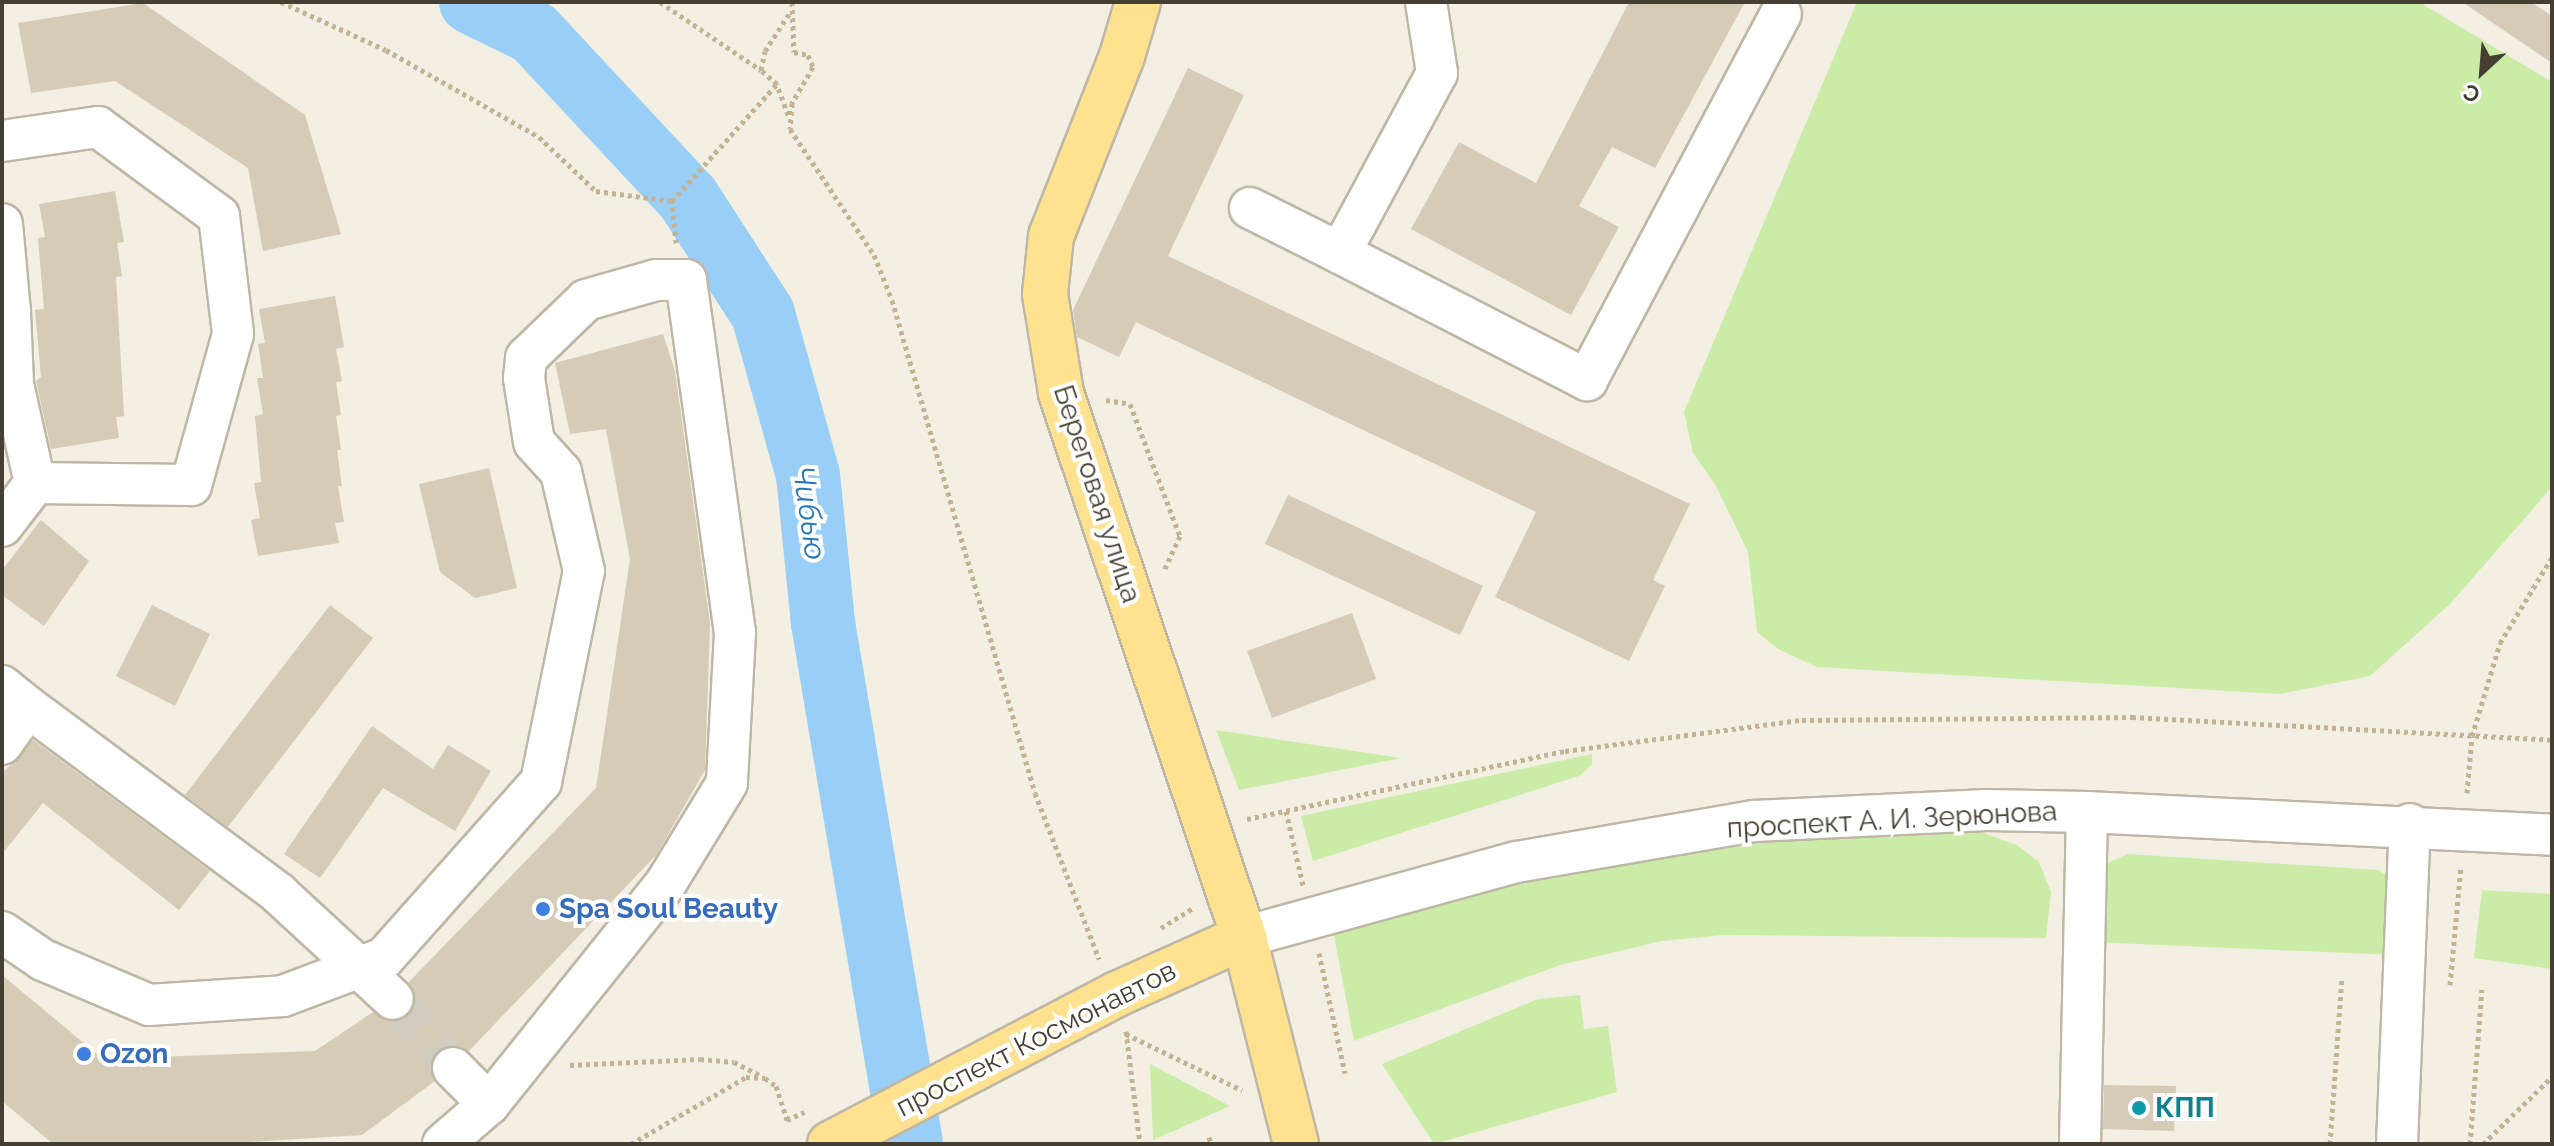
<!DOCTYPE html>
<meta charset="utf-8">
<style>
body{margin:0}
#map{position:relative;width:2554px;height:1146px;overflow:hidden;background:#f3efe3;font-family:Raleway,sans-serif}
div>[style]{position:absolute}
.green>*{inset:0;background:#cbeca7}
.river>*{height:64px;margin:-32px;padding:0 32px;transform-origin:32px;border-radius:32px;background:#99cef6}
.building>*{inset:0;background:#d5cbb7}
.minor-tunnel>*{height:40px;margin-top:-20px;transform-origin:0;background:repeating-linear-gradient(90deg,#d0ccc0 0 40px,transparent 0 60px)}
.path>*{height:5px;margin-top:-2.5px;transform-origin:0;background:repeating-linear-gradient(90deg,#c2b395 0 4px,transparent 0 8px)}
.roads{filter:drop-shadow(2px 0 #bfb7a5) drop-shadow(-2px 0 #bfb7a5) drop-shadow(0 2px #bfb7a5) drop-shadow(0 -2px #bfb7a5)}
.minor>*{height:40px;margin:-20px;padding:0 20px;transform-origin:20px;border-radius:20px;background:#fff}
.major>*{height:44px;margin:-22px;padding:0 22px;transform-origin:22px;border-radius:22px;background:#ffe290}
.dots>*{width:22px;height:22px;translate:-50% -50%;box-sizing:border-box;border:4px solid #fff;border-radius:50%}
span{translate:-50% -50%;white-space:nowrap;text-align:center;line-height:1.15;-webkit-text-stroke:8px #fff;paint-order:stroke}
.street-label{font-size:28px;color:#453f33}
.shop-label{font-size:28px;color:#366cbe;font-weight:700}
.left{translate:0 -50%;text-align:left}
.culture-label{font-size:28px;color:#0d838f;font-weight:700}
.water-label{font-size:30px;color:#2376ba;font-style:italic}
.frame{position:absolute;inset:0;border:4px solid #453f33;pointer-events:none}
.north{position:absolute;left:2442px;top:32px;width:80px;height:80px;-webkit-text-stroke:6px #fff;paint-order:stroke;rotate:206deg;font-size:22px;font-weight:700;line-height:32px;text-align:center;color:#453f33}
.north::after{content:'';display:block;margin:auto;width:28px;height:36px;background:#453f33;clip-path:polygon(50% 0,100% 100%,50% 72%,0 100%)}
</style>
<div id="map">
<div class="green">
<i style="clip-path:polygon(1857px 2px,2419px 2px,2552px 82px,2552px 487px,2450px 604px,2370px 676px,2280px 694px,1817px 667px,1778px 649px,1757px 632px,1748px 552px,1716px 486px,1693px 453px,1684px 412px)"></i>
<i style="clip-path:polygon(1216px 730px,1401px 758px,1239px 790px)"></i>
<i style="clip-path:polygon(1592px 754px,1592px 765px,1579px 776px,1313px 861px,1301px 816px)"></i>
<i style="clip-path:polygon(1966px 827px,2017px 845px,2039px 862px,2051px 892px,2046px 938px,1723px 935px,1662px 941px,1560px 965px,1354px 1041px,1333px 930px,1504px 881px,1739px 844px)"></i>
<i style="clip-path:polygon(2128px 854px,2378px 870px,2394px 879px,2394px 955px,2091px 942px,2105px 864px)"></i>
<i style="clip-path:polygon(2482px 890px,2552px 894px,2552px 969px,2474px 958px)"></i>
<i style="clip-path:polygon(1580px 995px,1584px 1029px,1608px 1026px,1617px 1092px,1434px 1144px,1382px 1064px,1538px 999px)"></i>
<i style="clip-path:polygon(1150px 1064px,1230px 1106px,1153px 1140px)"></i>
</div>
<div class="river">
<i style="left:471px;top:2px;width:70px;rotate:26.2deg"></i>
<i style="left:534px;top:33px;width:226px;rotate:47deg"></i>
<i style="left:688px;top:198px;width:138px;rotate:57.1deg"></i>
<i style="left:763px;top:314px;width:167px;rotate:74.4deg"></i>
<i style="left:808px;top:475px;width:149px;rotate:84.2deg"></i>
<i style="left:823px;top:623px;width:528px;rotate:80.41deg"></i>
</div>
<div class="building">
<i style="clip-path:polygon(1629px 2px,1745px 2px,1655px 168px,1612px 147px,1579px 206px,1619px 227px,1571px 315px,1411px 229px,1459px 142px,1536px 183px)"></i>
<i style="clip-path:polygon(2462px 2px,2531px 2px,2552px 16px,2552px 63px)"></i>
<i style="clip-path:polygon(143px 3px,305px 115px,341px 234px,263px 251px,248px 168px,115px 81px,31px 93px,18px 23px)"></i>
<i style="clip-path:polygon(1188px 68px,1244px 95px,1168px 256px,1690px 504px,1653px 580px,1665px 586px,1629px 661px,1495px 597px,1536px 512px,1136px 322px,1119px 357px,1077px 337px,1073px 310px)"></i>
<i style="clip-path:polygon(115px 191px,124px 242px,117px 243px,122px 276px,116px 277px,124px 416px,116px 417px,119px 438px,51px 449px,36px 381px,41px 377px,35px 310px,44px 309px,38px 238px,45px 237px,39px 204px)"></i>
<i style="clip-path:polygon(335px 296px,344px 347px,336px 349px,342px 381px,336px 382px,341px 415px,336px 416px,341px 450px,337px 450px,342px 486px,338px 486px,344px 522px,335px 523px,339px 543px,258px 556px,251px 520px,260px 518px,254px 483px,261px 482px,255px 416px,263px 414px,257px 378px,263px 378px,258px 344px,265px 343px,259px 309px)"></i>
<i style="clip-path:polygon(663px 334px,675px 371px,710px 623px,705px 770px,657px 854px,469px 1051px,458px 1046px,437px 1051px,431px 1063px,435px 1081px,362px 1135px,217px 1144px,53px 1144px,2px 1101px,2px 975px,103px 1059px,315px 1051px,373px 1012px,389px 1022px,409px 1015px,416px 1003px,409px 982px,596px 788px,630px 559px,606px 429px,570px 434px,555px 363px)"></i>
<i style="clip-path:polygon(489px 468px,517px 588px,475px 598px,440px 572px,419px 484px)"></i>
<i style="clip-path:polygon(1288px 495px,1483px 586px,1460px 635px,1265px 544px)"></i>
<i style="clip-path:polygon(41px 520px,89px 561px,44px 626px,2px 595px,2px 570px)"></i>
<i style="clip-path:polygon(152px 605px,210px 634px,175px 706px,116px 676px)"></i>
<i style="clip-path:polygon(330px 605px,373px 638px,228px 827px,185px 795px)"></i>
<i style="clip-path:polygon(1352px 613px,1376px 679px,1272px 718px,1247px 651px)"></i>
<i style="clip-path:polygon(372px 726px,433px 769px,448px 745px,491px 771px,455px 831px,383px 788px,320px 878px,284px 854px)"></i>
<i style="clip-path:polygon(33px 740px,210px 871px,179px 910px,43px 803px,2px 854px,2px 774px)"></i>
<i style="clip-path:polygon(2104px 1085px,2176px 1086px,2174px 1131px,2103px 1129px)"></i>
</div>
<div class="minor-tunnel">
<i style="left:393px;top:999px;width:91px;rotate:49deg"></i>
</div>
<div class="path">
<i style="left:281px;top:2px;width:115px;rotate:24.6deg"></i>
<i style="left:386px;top:50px;width:176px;rotate:29.6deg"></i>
<i style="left:539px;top:137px;width:79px;rotate:43.5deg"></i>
<i style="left:596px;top:191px;width:77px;rotate:7.5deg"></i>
<i style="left:660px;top:2px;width:122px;rotate:34deg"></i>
<i style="left:792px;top:2px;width:50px;rotate:87.7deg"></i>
<i style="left:794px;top:52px;width:14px;rotate:12deg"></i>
<i style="left:808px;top:55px;width:13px;rotate:67deg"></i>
<i style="left:813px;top:67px;width:42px;rotate:120.3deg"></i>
<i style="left:792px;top:103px;width:26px;rotate:94deg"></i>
<i style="left:790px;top:129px;width:151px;rotate:56.3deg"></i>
<i style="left:874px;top:255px;width:48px;rotate:68.2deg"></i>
<i style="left:892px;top:300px;width:513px;rotate:73.82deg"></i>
<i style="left:1035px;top:793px;width:178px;rotate:68.9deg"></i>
<i style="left:788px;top:115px;width:33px;rotate:-110deg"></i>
<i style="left:777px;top:84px;width:21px;rotate:-139deg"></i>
<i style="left:761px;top:70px;width:19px;rotate:-78deg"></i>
<i style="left:765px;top:51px;width:44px;rotate:-57deg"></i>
<i style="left:676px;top:243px;width:42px;rotate:-95.4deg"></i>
<i style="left:672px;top:201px;width:157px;rotate:-48.1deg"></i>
<i style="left:1106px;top:400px;width:24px;rotate:9deg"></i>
<i style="left:1130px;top:404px;width:141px;rotate:69.3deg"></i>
<i style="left:1180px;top:536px;width:38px;rotate:115deg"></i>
<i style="left:2467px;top:793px;width:57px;rotate:-85deg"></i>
<i style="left:2472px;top:736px;width:97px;rotate:-73.2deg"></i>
<i style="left:2500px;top:643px;width:100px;rotate:-58.8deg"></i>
<i style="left:1286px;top:811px;width:76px;rotate:77.1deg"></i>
<i style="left:1247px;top:819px;width:325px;rotate:-12.1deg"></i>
<i style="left:1565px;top:751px;width:239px;rotate:-7.5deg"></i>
<i style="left:1802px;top:720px;width:330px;rotate:-0.5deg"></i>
<i style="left:2132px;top:717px;width:421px;rotate:3.1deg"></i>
<i style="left:1161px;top:928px;width:38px;rotate:-32deg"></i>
<i style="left:1319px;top:953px;width:123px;rotate:77.8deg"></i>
<i style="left:2450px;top:985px;width:119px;rotate:-84.7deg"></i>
<i style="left:1126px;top:1031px;width:114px;rotate:82.9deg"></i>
<i style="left:1126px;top:1034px;width:129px;rotate:25.8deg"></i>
<i style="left:570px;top:1065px;width:130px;rotate:-2.6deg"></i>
<i style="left:700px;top:1059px;width:34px;rotate:5deg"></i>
<i style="left:734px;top:1062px;width:29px;rotate:27deg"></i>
<i style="left:1209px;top:1137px;width:7px;rotate:74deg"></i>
<i style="left:631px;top:1144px;width:133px;rotate:-30.2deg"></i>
<i style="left:746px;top:1077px;width:19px;rotate:3deg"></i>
<i style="left:765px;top:1078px;width:14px;rotate:36deg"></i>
<i style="left:776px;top:1086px;width:36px;rotate:72deg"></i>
<i style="left:787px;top:1120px;width:19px;rotate:-25deg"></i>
<i style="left:2330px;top:1144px;width:166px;rotate:-85.9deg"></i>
<i style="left:2470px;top:1144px;width:155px;rotate:-85.6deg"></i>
<i style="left:2483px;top:1144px;width:96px;rotate:-44.2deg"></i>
</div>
<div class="roads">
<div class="minor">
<i style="left:1426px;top:2px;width:72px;rotate:81.2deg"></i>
<i style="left:1437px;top:73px;width:204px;rotate:118.3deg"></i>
<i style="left:1340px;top:253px;width:278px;rotate:27.2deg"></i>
<i style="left:1587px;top:380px;width:414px;rotate:-62.1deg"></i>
<i style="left:2px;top:141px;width:97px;rotate:-8.3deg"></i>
<i style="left:98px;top:127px;width:150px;rotate:36.3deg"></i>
<i style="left:219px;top:216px;width:119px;rotate:83.2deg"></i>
<i style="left:233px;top:334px;width:157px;rotate:105.5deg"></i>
<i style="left:191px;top:485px;width:156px;rotate:-179.3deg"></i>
<i style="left:1250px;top:208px;width:101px;rotate:26.6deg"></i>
<i style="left:2px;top:224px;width:88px;rotate:84.8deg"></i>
<i style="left:2px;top:302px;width:13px;rotate:51deg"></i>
<i style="left:10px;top:312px;width:72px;rotate:87.6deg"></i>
<i style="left:13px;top:384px;width:101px;rotate:77.5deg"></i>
<i style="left:35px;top:483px;width:54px;rotate:127.5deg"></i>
<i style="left:2px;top:686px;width:33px;rotate:39deg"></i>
<i style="left:28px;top:707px;width:45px;rotate:125.1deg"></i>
<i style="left:28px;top:707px;width:312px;rotate:36.6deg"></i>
<i style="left:278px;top:893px;width:156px;rotate:42.7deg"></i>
<i style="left:2px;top:932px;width:50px;rotate:34.3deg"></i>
<i style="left:43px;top:960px;width:115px;rotate:23deg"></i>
<i style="left:149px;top:1005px;width:134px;rotate:-3.8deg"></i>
<i style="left:283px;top:996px;width:108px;rotate:-20.6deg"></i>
<i style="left:384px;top:958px;width:236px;rotate:-48.3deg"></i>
<i style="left:541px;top:782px;width:215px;rotate:-78.5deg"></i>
<i style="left:584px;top:571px;width:102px;rotate:-103.1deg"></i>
<i style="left:561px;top:472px;width:40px;rotate:-132deg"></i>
<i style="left:534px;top:442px;width:65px;rotate:-98.9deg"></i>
<i style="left:524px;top:378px;width:20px;rotate:-84deg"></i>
<i style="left:526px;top:358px;width:83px;rotate:-44deg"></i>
<i style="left:586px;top:300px;width:73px;rotate:-15.9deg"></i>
<i style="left:656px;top:280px;width:30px"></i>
<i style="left:686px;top:280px;width:356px;rotate:82.1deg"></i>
<i style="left:735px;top:633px;width:150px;rotate:93.1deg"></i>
<i style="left:727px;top:783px;width:117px;rotate:121.4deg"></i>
<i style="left:666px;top:883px;width:283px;rotate:128.7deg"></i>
<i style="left:489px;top:1104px;width:61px;rotate:139deg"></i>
<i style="left:1244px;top:937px;width:283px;rotate:-15.4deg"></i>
<i style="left:1517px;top:862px;width:241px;rotate:-9.8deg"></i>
<i style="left:1754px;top:821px;width:233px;rotate:-2.7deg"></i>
<i style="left:1987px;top:810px;width:100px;rotate:1.1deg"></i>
<i style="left:2087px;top:812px;width:466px;rotate:2.8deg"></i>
<i style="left:453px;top:1068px;width:51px;rotate:45deg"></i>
<i style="left:2080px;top:1144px;width:332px;rotate:-88.8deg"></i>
<i style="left:2397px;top:1144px;width:320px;rotate:-87.7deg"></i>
</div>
<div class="major">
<i style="left:1138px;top:2px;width:56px;rotate:106.5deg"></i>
<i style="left:1122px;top:56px;width:193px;rotate:111.5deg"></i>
<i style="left:1051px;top:236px;width:58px;rotate:95.9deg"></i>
<i style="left:1045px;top:294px;width:100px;rotate:80.8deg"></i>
<i style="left:1061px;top:393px;width:574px;rotate:71.41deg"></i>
<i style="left:1244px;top:937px;width:213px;rotate:75.9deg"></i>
<i style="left:830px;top:1144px;width:324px;rotate:-27.6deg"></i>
<i style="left:1117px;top:994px;width:139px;rotate:-24.2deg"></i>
</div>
</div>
<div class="dots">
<i style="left:543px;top:909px;background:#3f7fe0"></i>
<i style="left:84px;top:1054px;background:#3f7fe0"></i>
<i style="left:2139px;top:1108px;background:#0f9aa8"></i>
</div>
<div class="street-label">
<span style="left:1097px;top:494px;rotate:72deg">Береговая улица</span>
<span style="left:1892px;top:820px;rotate:-3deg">проспект А. И. Зерюнова</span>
<span style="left:1036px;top:1039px;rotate:-27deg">проспект Космонавтов</span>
</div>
<div class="shop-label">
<span class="left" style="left:559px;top:909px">Spa Soul Beauty</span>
<span class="left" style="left:100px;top:1054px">Ozon</span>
</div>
<div class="culture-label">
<span class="left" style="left:2155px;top:1108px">КПП</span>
</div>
<div class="water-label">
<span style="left:809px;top:513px;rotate:82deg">Чибью</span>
</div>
<div class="frame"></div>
<div class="north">С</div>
</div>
